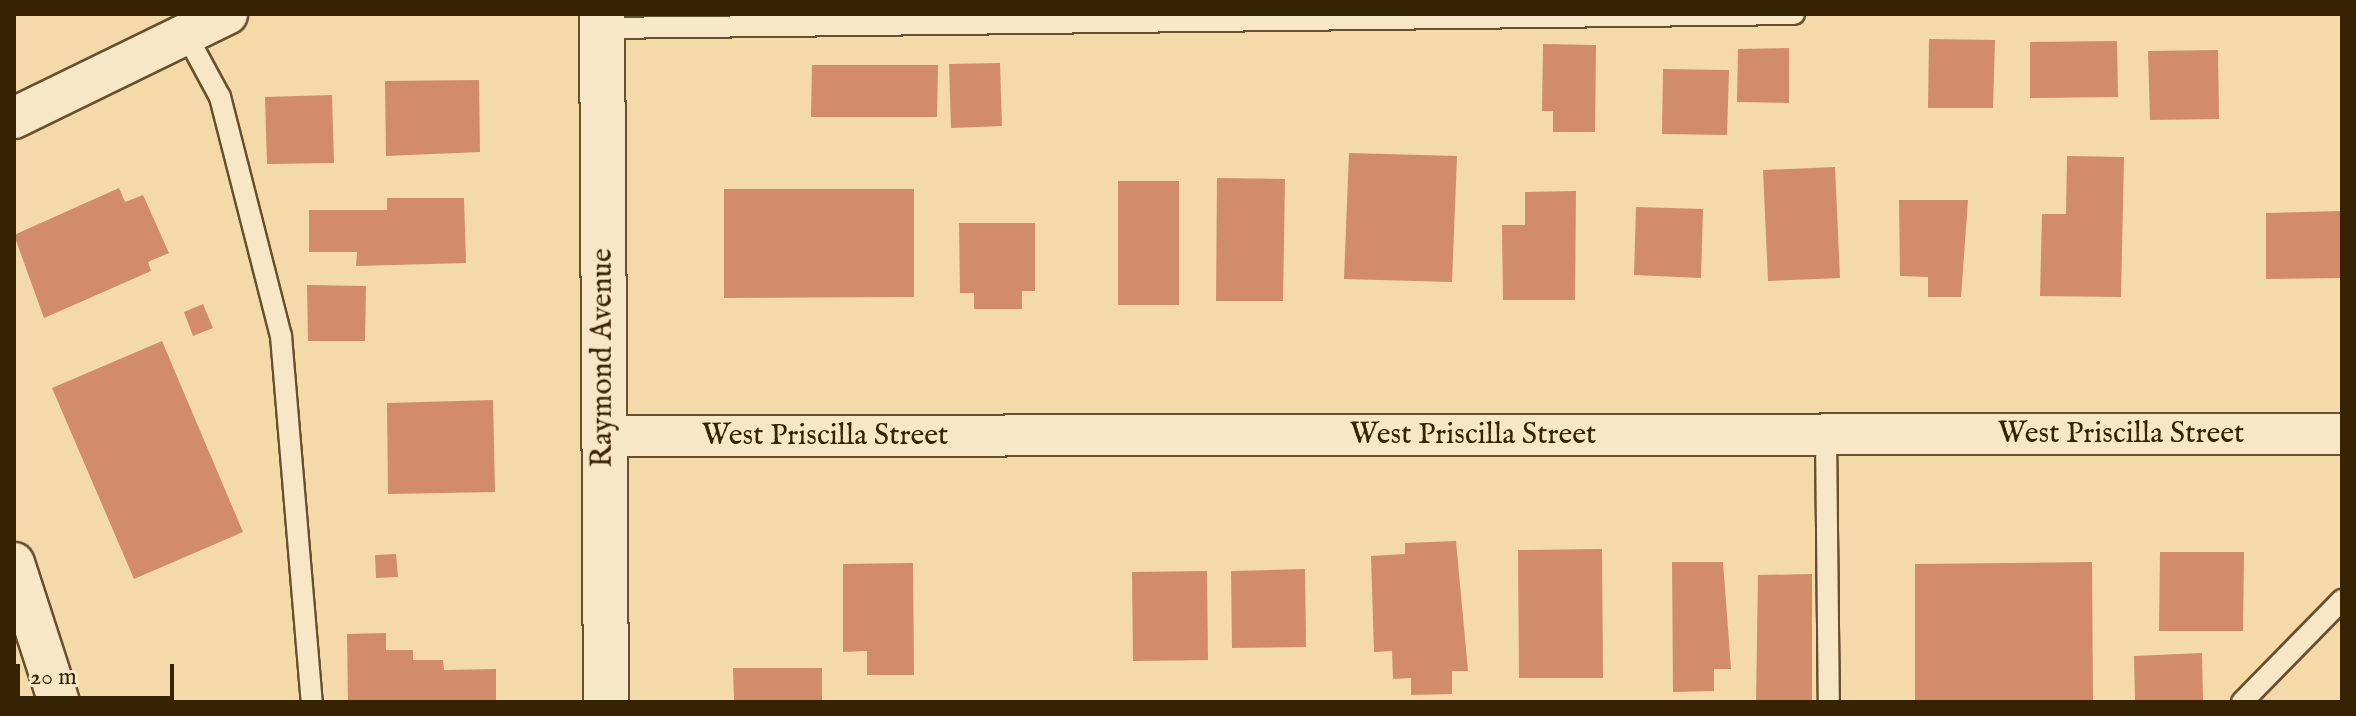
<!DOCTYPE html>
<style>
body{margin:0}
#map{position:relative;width:2356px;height:716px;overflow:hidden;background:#f3daa8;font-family:"IM FELL English",serif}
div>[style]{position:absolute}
.building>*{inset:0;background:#d28c6a}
.roads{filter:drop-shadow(2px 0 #67502d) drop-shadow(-2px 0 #67502d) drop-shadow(0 2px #67502d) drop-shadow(0 -2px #67502d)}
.lane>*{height:20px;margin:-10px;padding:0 10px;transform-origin:10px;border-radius:10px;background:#f7e7c6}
.street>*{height:40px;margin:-20px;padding:0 20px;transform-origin:20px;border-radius:20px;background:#f7e7c6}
.secondary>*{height:44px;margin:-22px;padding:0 22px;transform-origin:22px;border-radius:22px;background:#f7e7c6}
span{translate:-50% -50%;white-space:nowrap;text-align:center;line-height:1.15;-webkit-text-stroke:6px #f7e7c6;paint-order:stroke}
.street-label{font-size:30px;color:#382204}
.frame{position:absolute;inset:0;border:16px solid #382204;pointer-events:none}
.scale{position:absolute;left:16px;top:664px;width:158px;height:36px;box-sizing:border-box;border:4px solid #382204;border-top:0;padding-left:10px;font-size:24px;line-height:28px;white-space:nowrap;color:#382204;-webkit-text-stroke:6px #f7e7c6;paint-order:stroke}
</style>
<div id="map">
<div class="building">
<i style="clip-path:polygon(1929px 39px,1995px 40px,1993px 108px,1928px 108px)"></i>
<i style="clip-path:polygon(2117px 41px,2118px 97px,2030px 98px,2030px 42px)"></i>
<i style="clip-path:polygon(1543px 44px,1596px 45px,1595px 132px,1553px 132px,1553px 111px,1542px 111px)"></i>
<i style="clip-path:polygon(1789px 48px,1789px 103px,1737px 102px,1738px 49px)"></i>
<i style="clip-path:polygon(2218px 50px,2219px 119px,2150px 120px,2148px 51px)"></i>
<i style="clip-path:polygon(1000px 63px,1002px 126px,951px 128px,949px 64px)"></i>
<i style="clip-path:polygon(812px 65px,938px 65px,937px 117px,811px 117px)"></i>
<i style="clip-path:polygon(1663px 69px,1729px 70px,1727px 135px,1662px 134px)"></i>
<i style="clip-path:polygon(479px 80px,480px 152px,386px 156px,385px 81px)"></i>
<i style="clip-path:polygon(332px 95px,334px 163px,267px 164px,265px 97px)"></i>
<i style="clip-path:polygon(1349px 153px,1457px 156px,1452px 282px,1344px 279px)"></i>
<i style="clip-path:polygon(2067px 156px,2124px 157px,2121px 297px,2040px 296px,2042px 214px,2066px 214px)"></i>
<i style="clip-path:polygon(1835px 167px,1840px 278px,1768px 281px,1763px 170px)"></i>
<i style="clip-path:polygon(1217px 178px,1285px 179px,1283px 301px,1216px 301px)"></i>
<i style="clip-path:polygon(1118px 181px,1179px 181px,1179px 305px,1118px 305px)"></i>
<i style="clip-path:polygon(119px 188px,125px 202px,143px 195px,169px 253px,148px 262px,151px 271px,44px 318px,14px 235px)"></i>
<i style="clip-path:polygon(724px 189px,914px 189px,914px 297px,724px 298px)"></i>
<i style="clip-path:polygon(1576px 191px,1575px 300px,1503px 300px,1502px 225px,1525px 225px,1525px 192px)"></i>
<i style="clip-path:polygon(387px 198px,464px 198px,466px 263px,356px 266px,357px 252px,309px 252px,309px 210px,387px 210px)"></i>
<i style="clip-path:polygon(1899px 200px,1968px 200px,1961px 297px,1928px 297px,1928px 277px,1900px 276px)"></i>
<i style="clip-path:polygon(1636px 207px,1703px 209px,1701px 278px,1634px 275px)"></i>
<i style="clip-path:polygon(2342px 211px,2342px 278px,2266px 279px,2266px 213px)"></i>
<i style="clip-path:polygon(959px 223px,1035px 223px,1035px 291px,1022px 291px,1022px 309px,974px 309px,974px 293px,960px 293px)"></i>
<i style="clip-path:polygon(307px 285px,366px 286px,365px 341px,308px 341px)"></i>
<i style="clip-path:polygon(203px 304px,213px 328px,193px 336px,184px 312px)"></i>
<i style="clip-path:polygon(162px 341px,243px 532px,134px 579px,52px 388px)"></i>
<i style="clip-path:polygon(493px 400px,495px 492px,388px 494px,387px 403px)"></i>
<i style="clip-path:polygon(1456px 541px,1468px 671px,1452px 671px,1452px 694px,1411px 695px,1411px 678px,1393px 679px,1392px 651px,1374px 652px,1371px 556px,1405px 554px,1405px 543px)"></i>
<i style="clip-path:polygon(1602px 549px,1603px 678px,1519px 678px,1518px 550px)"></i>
<i style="clip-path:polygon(2160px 552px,2244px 552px,2243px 631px,2159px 631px)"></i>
<i style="clip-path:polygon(396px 554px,398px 577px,376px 578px,375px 555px)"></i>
<i style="clip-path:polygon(1672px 562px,1723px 562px,1731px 669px,1714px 669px,1714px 691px,1673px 692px)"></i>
<i style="clip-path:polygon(2092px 562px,2093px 702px,1915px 702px,1915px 564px)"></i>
<i style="clip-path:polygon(913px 563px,914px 675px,867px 675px,867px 651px,843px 652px,843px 564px)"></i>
<i style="clip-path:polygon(1305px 569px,1306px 647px,1232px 648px,1231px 571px)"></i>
<i style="clip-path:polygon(1207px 571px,1208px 660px,1133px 661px,1132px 572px)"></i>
<i style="clip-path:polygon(1812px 574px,1812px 702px,1756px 702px,1758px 575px)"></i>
<i style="clip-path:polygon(386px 633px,386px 650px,413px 650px,413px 660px,443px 660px,444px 670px,496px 669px,496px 702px,348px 702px,347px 634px)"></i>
<i style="clip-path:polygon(2202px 653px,2203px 702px,2135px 702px,2134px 656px)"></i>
<i style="clip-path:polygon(733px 668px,822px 668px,822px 702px,734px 702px)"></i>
</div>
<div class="roads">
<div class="lane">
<i style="left:602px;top:28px;width:1192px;rotate:-0.67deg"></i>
<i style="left:187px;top:36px;width:69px;rotate:61.6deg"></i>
<i style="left:220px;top:97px;width:247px;rotate:75.7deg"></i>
<i style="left:281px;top:336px;width:367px;rotate:85.2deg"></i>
<i style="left:1826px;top:434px;width:268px;rotate:89.4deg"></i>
<i style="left:2242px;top:702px;width:143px;rotate:-45.6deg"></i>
</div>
<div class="street">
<i style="left:14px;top:118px;width:237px;rotate:-26deg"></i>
<i style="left:603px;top:436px;width:1739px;rotate:-0.07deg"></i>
<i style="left:14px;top:563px;width:146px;rotate:72.1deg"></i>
</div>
<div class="secondary">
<i style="left:602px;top:14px;width:688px;rotate:89.67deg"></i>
</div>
</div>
<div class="street-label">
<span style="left:603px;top:358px;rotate:-90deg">Raymond Avenue</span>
<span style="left:2121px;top:434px">West Priscilla Street</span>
<span style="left:1473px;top:435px">West Priscilla Street</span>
<span style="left:825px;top:436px">West Priscilla Street</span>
</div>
<div class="frame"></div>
<div class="scale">20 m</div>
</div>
